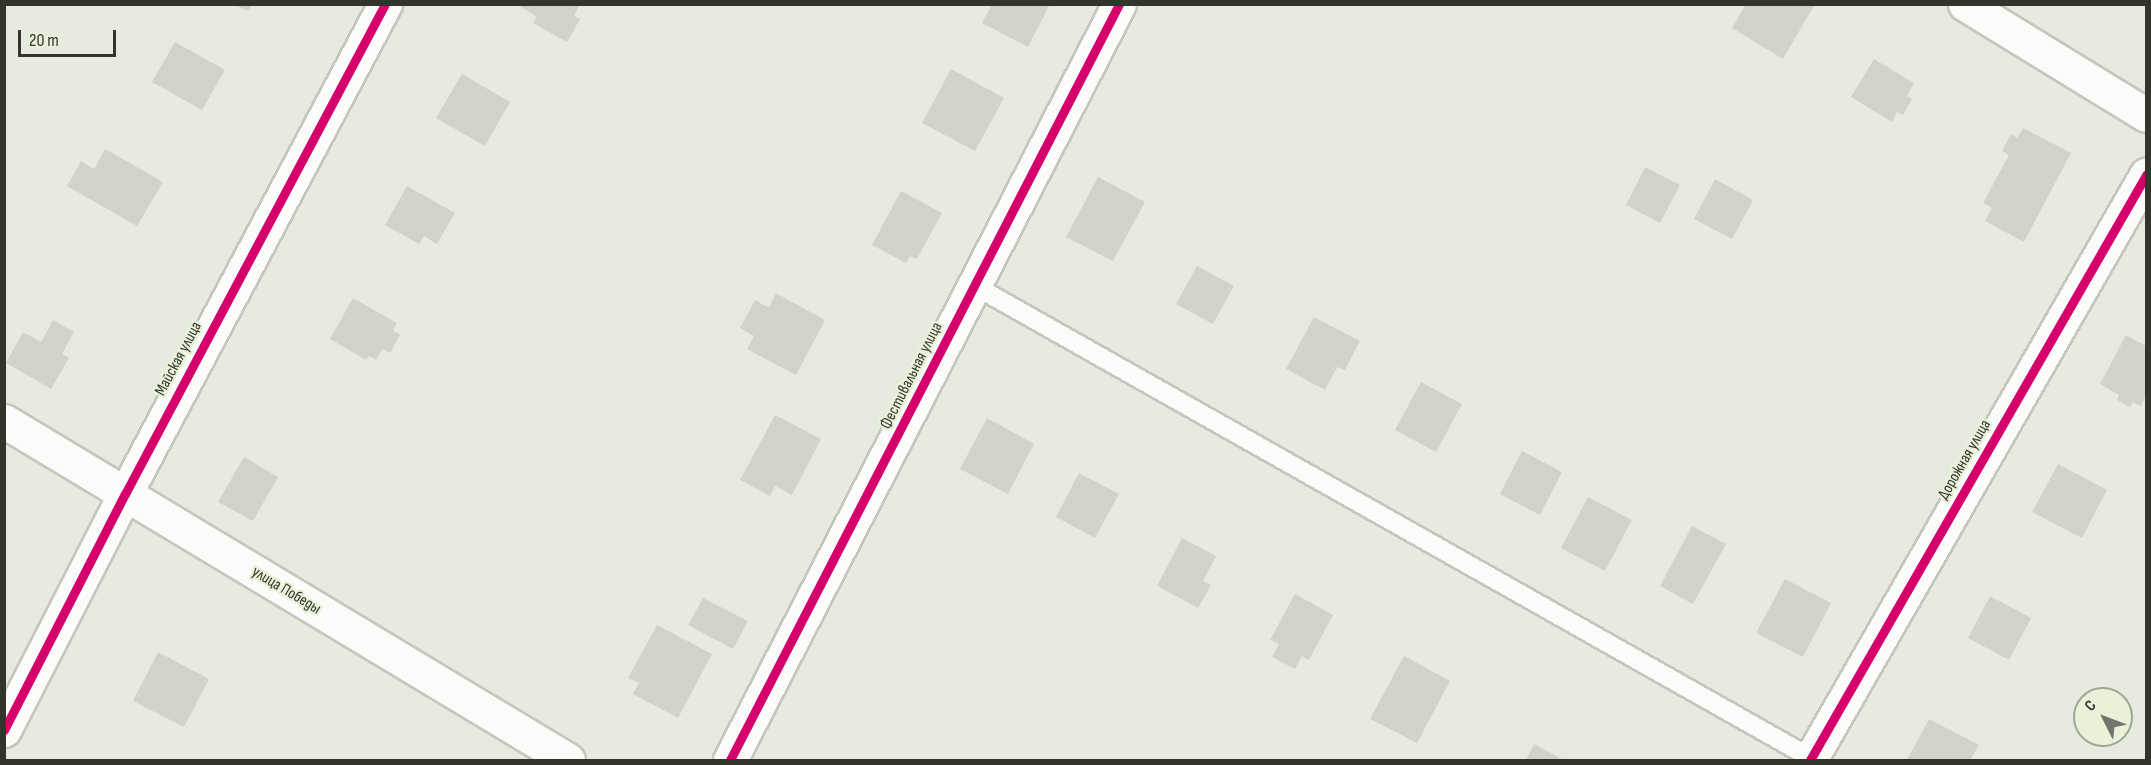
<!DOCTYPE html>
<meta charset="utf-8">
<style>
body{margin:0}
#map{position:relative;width:2151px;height:765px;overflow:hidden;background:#e7ebdf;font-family:"Sofia Sans Condensed",sans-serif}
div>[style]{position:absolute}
.building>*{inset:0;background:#d0d3c9}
.roads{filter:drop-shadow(2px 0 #c4c7bd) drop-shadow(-2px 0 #c4c7bd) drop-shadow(0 2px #c4c7bd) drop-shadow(0 -2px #c4c7bd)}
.lane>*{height:18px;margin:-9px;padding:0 9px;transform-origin:9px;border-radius:9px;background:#fbfcfa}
.street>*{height:33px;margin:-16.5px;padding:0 16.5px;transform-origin:16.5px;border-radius:16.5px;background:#fbfcfa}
.cycleway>*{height:9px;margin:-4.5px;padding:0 4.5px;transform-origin:4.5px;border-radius:4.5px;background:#d6006c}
span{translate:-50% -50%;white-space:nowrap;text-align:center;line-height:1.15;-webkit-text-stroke:5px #e9f1d9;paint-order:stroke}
.street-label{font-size:16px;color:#32352c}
.frame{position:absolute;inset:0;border:6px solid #32352c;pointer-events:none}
.north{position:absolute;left:2073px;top:687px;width:60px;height:60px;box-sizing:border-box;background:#e9f1d9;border:2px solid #a0a694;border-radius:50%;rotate:312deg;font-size:16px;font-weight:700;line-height:24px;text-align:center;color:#32352c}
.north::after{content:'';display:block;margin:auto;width:21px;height:27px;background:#71756b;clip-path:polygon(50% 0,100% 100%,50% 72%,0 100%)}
.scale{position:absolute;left:18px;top:30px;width:98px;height:27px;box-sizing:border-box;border:3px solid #32352c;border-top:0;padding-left:8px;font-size:18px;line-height:21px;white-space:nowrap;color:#32352c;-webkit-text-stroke:4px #e9f1d9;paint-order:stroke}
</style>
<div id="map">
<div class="building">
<i style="clip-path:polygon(516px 4px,580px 4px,574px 16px,580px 19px,567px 42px,533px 23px,537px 17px)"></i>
<i style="clip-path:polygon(992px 4px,1050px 4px,1028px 47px,982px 23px)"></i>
<i style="clip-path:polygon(1746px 4px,1815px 4px,1783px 59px,1732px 28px)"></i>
<i style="clip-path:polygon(235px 5px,252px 5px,248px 11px)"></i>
<i style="clip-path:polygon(175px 42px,225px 70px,202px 110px,152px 82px)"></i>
<i style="clip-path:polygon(1874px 59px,1914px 83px,1907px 96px,1912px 99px,1903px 115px,1897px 112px,1892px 122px,1851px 97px)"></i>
<i style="clip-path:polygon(951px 69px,1004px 98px,975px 151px,922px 123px)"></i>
<i style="clip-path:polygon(462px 74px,510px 102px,485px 146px,436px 118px)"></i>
<i style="clip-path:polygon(2023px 128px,2071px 153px,2024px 242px,1985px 221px,1992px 208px,1983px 203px,2009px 155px,2002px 151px,2011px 134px,2017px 138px)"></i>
<i style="clip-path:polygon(105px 149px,163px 182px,137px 226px,67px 186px,81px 161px,94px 169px)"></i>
<i style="clip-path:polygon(1645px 167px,1680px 185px,1660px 223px,1626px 205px)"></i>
<i style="clip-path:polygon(1098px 177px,1145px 202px,1113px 261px,1066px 237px)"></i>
<i style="clip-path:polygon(1715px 179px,1753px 200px,1732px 239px,1694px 219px)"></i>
<i style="clip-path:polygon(407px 186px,455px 213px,437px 244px,424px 236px,419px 244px,385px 225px)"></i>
<i style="clip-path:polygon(901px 191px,942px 213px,917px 259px,910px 256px,906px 263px,872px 245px)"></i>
<i style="clip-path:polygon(1197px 266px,1234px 286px,1213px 324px,1176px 304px)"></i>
<i style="clip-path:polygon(776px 293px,825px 320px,796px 375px,747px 349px,754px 336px,740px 328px,755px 300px,769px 308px)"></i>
<i style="clip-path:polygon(353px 298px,397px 323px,393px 330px,400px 335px,390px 353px,382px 349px,376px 360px,369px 356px,366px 360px,330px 339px)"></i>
<i style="clip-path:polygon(1314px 317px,1360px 341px,1345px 370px,1337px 367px,1325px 390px,1286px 369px)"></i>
<i style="clip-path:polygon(53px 320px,74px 332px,62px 354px,69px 358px,51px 389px,6px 363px,23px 332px,41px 342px)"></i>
<i style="clip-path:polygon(2126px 335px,2146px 346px,2146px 395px,2141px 406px,2133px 402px,2130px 407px,2117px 400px,2119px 395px,2100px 384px)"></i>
<i style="clip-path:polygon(1421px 382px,1462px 404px,1436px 452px,1395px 430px)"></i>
<i style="clip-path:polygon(775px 415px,821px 439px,792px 495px,775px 486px,770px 496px,740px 480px)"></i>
<i style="clip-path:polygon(987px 418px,1034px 444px,1008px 494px,960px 469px)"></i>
<i style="clip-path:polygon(1522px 451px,1562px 472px,1540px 515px,1500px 494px)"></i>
<i style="clip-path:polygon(244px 457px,278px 477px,253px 521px,218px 502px)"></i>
<i style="clip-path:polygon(2058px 464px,2107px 490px,2082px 538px,2032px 512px)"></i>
<i style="clip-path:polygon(1079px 473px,1119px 494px,1095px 538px,1056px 517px)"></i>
<i style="clip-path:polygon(1588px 497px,1632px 520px,1605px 571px,1561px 548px)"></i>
<i style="clip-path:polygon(1692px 526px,1726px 544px,1693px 604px,1660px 586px)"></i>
<i style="clip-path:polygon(1182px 538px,1216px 556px,1203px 581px,1211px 585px,1198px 608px,1157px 586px)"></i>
<i style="clip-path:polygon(1785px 579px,1831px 603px,1803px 657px,1756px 633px)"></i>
<i style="clip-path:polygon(1295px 594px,1333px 615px,1309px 660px,1302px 656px,1295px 669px,1272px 657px,1279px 644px,1270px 640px)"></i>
<i style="clip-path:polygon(1990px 596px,2031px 618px,2009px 660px,1968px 638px)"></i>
<i style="clip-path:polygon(703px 598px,748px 621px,733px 649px,688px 625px)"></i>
<i style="clip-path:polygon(657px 625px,712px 654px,678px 718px,633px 694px,639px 683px,628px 678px)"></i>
<i style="clip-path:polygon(158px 652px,209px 679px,184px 727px,133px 701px)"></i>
<i style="clip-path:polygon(1404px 656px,1450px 681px,1417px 743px,1370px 719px)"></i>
<i style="clip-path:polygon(1929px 719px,1979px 745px,1970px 760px,1907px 760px)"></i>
<i style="clip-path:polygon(1534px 744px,1564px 760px,1526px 760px)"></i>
</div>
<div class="roads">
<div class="lane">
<i style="left:975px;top:286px;width:960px;rotate:29.45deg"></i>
</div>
<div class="street">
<i style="left:1965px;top:4px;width:212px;rotate:31.5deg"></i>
<i style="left:4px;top:421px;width:658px;rotate:31.01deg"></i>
<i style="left:4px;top:730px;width:265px;rotate:-62.9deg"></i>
<i style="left:125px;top:494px;width:555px;rotate:-62.05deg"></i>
<i style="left:730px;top:760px;width:850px;rotate:-62.77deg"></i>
<i style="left:1810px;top:760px;width:675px;rotate:-60.13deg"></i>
</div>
</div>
<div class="cycleway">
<i style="left:4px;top:730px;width:265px;rotate:-62.9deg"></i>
<i style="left:125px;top:494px;width:555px;rotate:-62.05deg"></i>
<i style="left:730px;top:760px;width:850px;rotate:-62.77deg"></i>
<i style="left:1810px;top:760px;width:675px;rotate:-60.13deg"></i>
</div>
<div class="street-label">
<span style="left:179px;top:359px;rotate:-62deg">Майская улица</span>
<span style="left:912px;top:376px;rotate:-63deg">Фестивальная улица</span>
<span style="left:1965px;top:460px;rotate:-60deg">Дорожная улица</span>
<span style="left:286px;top:591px;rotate:31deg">улица Победы</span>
</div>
<div class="frame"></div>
<div class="north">С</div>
<div class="scale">20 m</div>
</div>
